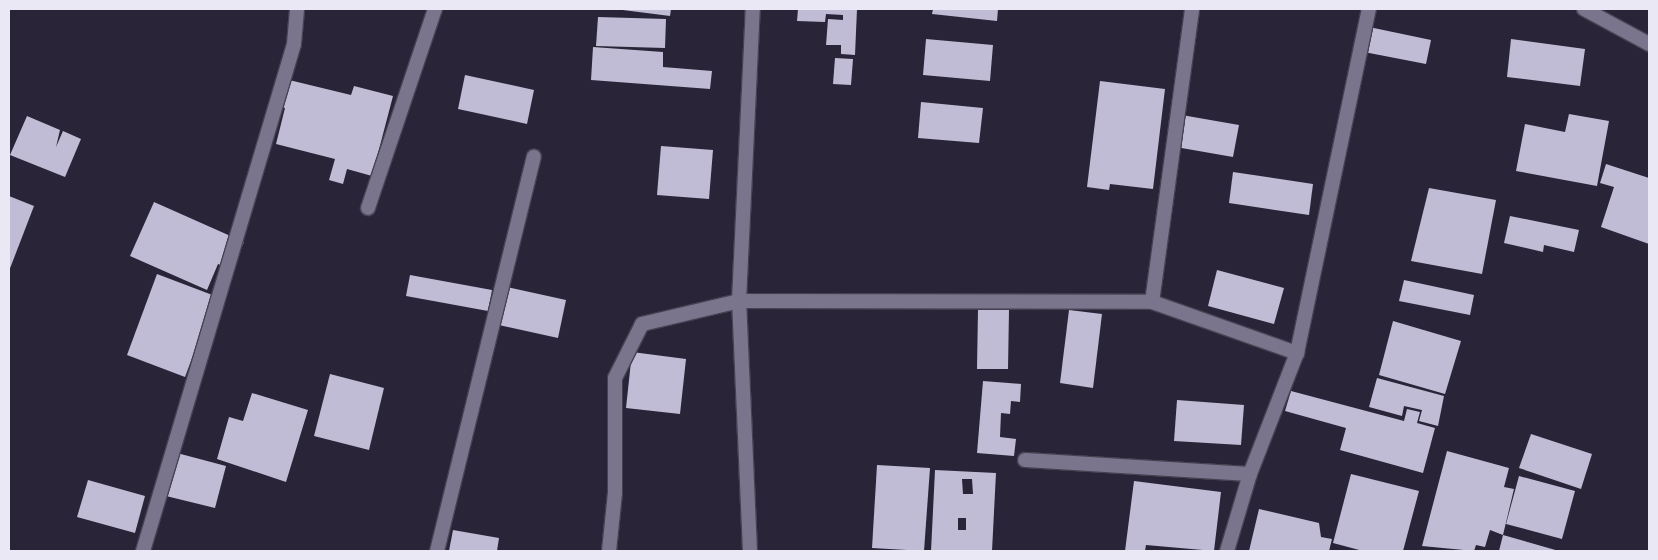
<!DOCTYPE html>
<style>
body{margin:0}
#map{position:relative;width:1658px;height:560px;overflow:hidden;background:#292437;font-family:"DM Sans",sans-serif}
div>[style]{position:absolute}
.building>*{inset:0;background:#c1bcd5}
.roads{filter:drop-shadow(1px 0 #464252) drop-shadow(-1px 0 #464252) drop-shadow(0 1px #464252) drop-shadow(0 -1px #464252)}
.minor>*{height:14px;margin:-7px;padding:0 7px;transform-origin:7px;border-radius:7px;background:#7a758c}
span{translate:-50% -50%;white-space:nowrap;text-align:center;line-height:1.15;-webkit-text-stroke:5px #110f18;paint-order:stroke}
.frame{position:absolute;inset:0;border:10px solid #ebe8f5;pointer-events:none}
</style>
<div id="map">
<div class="building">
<i style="clip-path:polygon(615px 9px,671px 9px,670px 16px)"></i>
<i style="clip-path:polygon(798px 9px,857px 9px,855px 55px,841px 54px,841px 45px,826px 45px,828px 19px,843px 20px,843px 15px,826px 14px,825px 22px,797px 21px)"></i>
<i style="clip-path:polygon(933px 9px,998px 9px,997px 21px,932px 14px)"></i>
<i style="clip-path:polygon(598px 17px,666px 19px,665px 48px,596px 46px)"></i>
<i style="clip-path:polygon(1369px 27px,1431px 40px,1426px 64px,1364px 52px)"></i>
<i style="clip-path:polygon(926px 39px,993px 45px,990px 81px,923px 75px)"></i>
<i style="clip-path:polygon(1511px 39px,1585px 49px,1580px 86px,1507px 77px)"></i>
<i style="clip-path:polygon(593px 47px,663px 52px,663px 67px,712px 71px,710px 89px,591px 80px)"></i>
<i style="clip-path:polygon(835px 58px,853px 59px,851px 85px,833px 84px)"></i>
<i style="clip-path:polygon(465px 75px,534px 90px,527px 124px,458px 109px)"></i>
<i style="clip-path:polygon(285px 79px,351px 95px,354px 86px,393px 96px,372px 176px,347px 169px,343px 184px,329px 180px,335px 159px,276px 144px,285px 108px,278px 106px)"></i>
<i style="clip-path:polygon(1100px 81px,1165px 89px,1153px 189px,1110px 184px,1109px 190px,1087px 187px)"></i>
<i style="clip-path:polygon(921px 102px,983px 108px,979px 143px,918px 138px)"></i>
<i style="clip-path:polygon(1176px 114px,1239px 125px,1233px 157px,1170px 146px)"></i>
<i style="clip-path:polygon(1569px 114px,1609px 121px,1597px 186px,1516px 171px,1525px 124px,1565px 132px)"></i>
<i style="clip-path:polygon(27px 116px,60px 130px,56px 147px,63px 131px,81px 139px,65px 177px,10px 155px)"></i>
<i style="clip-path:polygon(661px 146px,713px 150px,709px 199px,657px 195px)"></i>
<i style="clip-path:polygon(1606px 164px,1649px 178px,1649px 244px,1601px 227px,1614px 187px,1600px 183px)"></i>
<i style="clip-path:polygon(1233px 172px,1313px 184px,1309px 215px,1229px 203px)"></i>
<i style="clip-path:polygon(1429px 188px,1496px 200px,1482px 274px,1411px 261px)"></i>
<i style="clip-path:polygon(9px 196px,34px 206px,9px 271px)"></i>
<i style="clip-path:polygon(154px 202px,244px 242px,232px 270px,218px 264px,207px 290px,130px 256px)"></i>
<i style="clip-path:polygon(1510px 216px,1579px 230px,1574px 252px,1544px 245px,1543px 252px,1504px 243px)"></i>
<i style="clip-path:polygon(1217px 270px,1284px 288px,1274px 324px,1208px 306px)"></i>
<i style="clip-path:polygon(157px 274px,215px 296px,185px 377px,127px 355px)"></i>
<i style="clip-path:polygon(410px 275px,492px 290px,488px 311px,406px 296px)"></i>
<i style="clip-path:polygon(1404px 280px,1474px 295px,1470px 315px,1399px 301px)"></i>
<i style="clip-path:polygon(507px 287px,566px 300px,558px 338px,499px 325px)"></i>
<i style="clip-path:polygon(978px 310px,1009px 310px,1008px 369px,977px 369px)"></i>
<i style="clip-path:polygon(1069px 310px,1102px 314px,1093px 388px,1060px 383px)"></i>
<i style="clip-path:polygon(1393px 321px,1461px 341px,1445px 394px,1379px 375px)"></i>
<i style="clip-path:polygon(632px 352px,686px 359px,680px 414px,626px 408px)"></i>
<i style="clip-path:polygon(330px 374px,384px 388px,369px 450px,314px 436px)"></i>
<i style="clip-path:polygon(1377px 378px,1444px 396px,1438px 426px,1419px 421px,1422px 410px,1404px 406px,1402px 416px,1369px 407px)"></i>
<i style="clip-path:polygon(983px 381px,1021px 384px,1020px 402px,1011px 401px,1010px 414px,1001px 413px,1000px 437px,1016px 439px,1014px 456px,977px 453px)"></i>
<i style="clip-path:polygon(1291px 391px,1404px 421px,1407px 409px,1420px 412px,1417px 423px,1435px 428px,1423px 473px,1340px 450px,1346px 428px,1285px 411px)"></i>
<i style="clip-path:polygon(252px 393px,308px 410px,286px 482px,217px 459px,229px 417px,243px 421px)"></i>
<i style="clip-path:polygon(1177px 400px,1244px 405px,1241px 445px,1174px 441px)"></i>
<i style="clip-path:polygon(1531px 434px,1592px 454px,1581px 489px,1519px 468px)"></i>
<i style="clip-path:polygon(1447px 451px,1509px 468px,1504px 487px,1514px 489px,1503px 535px,1559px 551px,1499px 551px,1503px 535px,1490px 530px,1485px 547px,1476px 545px,1474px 551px,1422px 546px)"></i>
<i style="clip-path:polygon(177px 453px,226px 466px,215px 508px,166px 496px)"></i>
<i style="clip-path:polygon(877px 465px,930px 468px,924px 551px,872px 548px)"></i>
<i style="clip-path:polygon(evenodd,935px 470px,996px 473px,992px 551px,931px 551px,935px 470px,962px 479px,972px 479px,973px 494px,963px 494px,962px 479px,935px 470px,958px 518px,966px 518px,966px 530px,958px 530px,958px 518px)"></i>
<i style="clip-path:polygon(1351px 474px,1419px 491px,1403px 551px,1363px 551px,1333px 543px)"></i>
<i style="clip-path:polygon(1519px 476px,1575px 491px,1562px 539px,1506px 524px)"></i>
<i style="clip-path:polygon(88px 480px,145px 496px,135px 533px,77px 517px)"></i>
<i style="clip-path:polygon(1134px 481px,1221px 492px,1214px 551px,1146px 545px,1145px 551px,1125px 551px)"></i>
<i style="clip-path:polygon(1259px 509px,1319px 523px,1321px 537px,1332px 539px,1329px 551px,1249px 551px)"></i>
<i style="clip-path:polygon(453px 530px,499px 538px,497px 551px,449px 551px)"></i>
</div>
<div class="roads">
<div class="minor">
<i style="left:1584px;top:9px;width:74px;rotate:28.3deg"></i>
<i style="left:368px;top:208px;width:210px;rotate:-71.4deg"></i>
<i style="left:1152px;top:302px;width:296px;rotate:-82.2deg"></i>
<i style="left:1025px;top:460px;width:225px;rotate:3.6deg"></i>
<i style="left:143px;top:551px;width:529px;rotate:-73.41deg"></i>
<i style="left:294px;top:44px;width:35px;rotate:-85deg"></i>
<i style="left:437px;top:551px;width:406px;rotate:-76.2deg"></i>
<i style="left:609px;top:551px;width:58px;rotate:-84.1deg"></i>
<i style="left:615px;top:493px;width:115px;rotate:-90deg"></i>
<i style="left:615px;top:378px;width:60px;rotate:-63.4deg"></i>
<i style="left:642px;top:324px;width:100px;rotate:-13.3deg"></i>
<i style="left:739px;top:301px;width:413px;rotate:0.1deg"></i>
<i style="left:1152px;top:302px;width:154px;rotate:19.4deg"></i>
<i style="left:750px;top:551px;width:250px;rotate:-92.5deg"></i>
<i style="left:739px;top:301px;width:292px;rotate:-87.3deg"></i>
<i style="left:1227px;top:551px;width:80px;rotate:-73.4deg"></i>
<i style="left:1250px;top:474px;width:130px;rotate:-68.8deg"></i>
<i style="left:1297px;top:353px;width:351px;rotate:-78.2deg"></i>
</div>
</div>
<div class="frame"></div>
</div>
